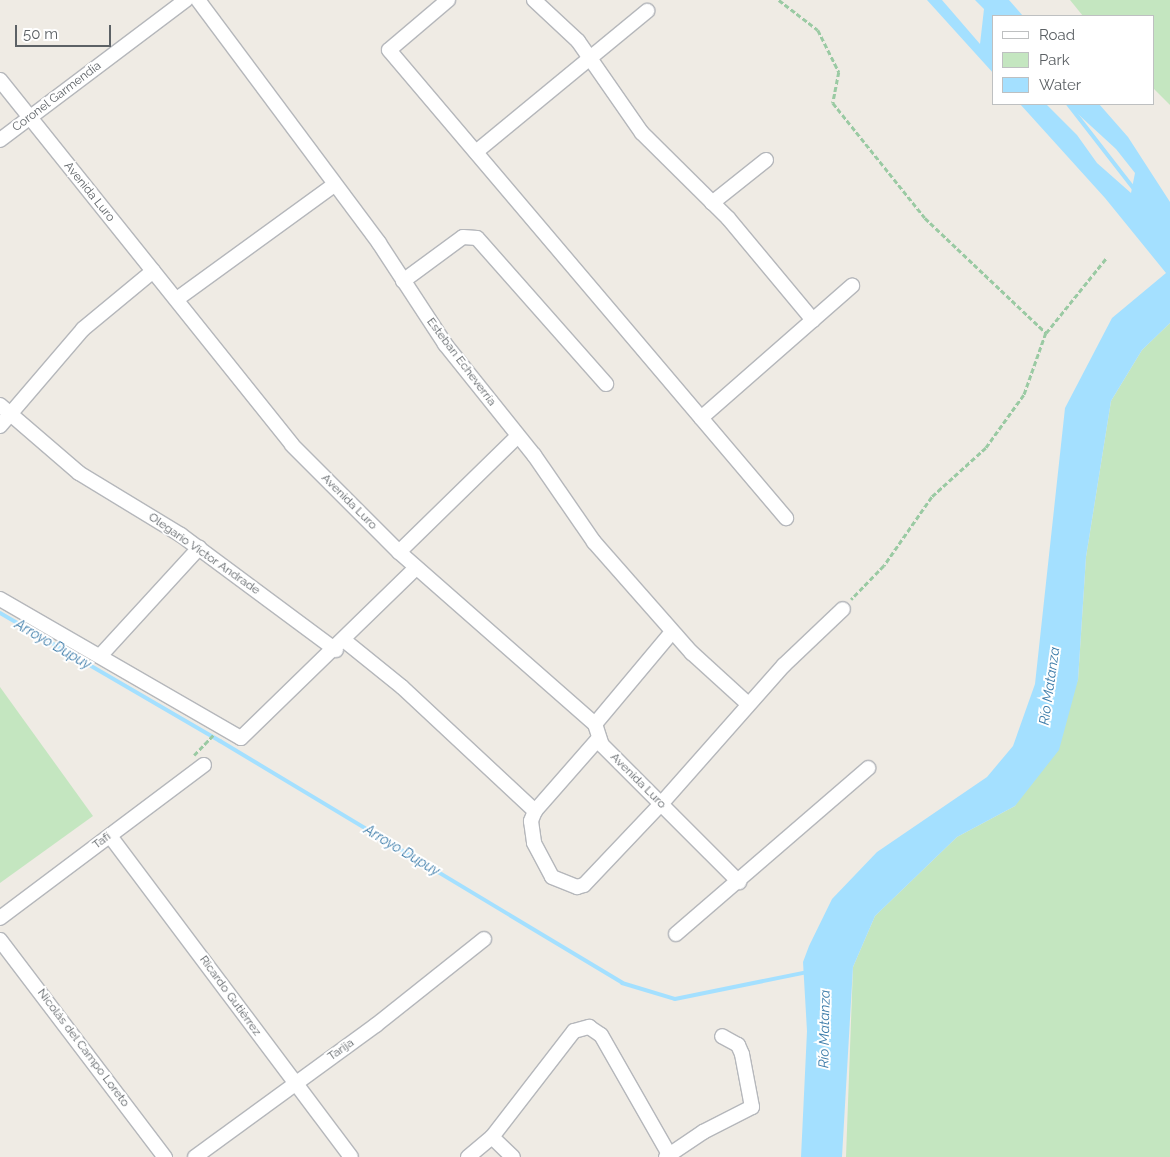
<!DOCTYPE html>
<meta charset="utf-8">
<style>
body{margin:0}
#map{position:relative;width:1170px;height:1157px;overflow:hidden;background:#efebe4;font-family:Raleway,sans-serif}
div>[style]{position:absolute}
.green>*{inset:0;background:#c4e6c0}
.water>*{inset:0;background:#a4e0ff}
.stream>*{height:4px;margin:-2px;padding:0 2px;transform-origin:2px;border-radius:2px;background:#a4e0ff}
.path>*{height:2.5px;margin-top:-1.25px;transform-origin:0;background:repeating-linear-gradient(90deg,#9acaa3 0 5px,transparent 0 7.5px)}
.roads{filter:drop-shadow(1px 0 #b5b7bb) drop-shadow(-1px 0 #b5b7bb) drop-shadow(0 1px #b5b7bb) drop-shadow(0 -1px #b5b7bb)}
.minor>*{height:14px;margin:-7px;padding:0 7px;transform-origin:7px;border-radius:7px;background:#fff}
span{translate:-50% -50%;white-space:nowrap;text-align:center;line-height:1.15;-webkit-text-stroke:4px #fff;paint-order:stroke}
.street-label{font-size:12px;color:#5c6165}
.water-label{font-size:14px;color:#3d7ca9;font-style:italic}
.legend{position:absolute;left:992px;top:15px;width:162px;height:90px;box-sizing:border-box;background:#fff;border:1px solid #bec0c1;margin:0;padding:6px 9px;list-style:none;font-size:15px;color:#5c6165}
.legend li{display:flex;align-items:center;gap:10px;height:25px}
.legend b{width:25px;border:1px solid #bec0c1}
.scale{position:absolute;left:15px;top:25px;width:96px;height:22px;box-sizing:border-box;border:2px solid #5c6165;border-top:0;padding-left:6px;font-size:15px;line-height:18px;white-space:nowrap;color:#5c6165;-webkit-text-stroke:4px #fff;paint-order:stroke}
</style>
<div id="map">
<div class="green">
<i style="clip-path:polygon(1070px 0,1170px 0,1170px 105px,1154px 89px,1154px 16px,1083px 16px)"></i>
<i style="clip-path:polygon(1170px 323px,1170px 1157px,846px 1157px,853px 967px,875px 916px,957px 837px,1015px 806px,1078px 680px,1086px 557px,1111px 401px,1142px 350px)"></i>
<i style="clip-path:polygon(0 687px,93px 816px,0 883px)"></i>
</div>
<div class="water">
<i style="clip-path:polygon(927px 0,942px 0,980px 44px,984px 9px,975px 0,1009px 0,1023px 16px,994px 16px,994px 74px)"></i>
<i style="clip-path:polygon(1020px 104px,1046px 104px,1077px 135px,1097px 163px,1131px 193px,1135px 173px,1116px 149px,1067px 104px,1099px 104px,1128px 137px,1170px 202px,1170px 323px,1142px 350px,1111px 401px,1086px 557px,1078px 680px,1059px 750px,1015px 806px,957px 837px,875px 916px,853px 967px,842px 1157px,801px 1157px,807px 1031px,803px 962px,809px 946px,832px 899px,877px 852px,987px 777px,1013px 746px,1035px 684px,1065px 408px,1112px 318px,1166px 273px,1105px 198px)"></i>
</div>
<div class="stream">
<i style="left:1068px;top:104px;width:108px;rotate:52.2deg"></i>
<i style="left:0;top:613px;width:255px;rotate:30.2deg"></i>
<i style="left:220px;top:741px;width:469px;rotate:31deg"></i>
<i style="left:622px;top:983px;width:55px;rotate:16.8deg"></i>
<i style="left:675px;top:999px;width:136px;rotate:-11.5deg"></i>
</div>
<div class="path">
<i style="left:779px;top:0;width:49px;rotate:37.6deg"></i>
<i style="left:818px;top:30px;width:47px;rotate:63.4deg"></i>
<i style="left:839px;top:72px;width:32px;rotate:101deg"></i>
<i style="left:833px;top:103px;width:147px;rotate:51.3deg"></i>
<i style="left:925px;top:218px;width:167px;rotate:43.5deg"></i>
<i style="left:1046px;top:333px;width:66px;rotate:109.5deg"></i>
<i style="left:1024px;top:395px;width:65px;rotate:125.6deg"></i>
<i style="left:986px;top:448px;width:73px;rotate:137.8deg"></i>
<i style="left:932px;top:497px;width:84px;rotate:124.8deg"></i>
<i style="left:884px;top:566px;width:47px;rotate:134.1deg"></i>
<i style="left:1046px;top:333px;width:97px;rotate:-51.2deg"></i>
<i style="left:194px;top:755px;width:28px;rotate:-46deg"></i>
</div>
<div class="roads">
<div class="minor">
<i style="left:198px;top:0;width:303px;rotate:53.3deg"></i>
<i style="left:379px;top:243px;width:121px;rotate:56.8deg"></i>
<i style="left:445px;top:344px;width:142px;rotate:51.3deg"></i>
<i style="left:534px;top:455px;width:106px;rotate:55.4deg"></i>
<i style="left:594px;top:542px;width:148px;rotate:48.6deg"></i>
<i style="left:692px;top:653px;width:76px;rotate:42.3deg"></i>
<i style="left:448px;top:0;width:77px;rotate:139.7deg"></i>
<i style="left:389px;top:50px;width:614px;rotate:49.69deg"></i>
<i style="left:534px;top:0;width:60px;rotate:43deg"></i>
<i style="left:578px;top:41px;width:112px;rotate:55.2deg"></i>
<i style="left:642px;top:133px;width:121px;rotate:44.7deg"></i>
<i style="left:728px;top:218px;width:133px;rotate:50.2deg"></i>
<i style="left:0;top:80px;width:467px;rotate:51.3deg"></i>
<i style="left:292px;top:445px;width:151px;rotate:45deg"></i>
<i style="left:399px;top:552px;width:261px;rotate:41.3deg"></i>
<i style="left:595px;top:724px;width:22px;rotate:72deg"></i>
<i style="left:602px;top:745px;width:194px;rotate:45deg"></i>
<i style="left:0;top:140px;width:233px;rotate:-37deg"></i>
<i style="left:476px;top:152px;width:222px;rotate:-39.5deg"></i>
<i style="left:712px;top:203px;width:69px;rotate:-38.5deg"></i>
<i style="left:403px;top:281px;width:74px;rotate:-36.3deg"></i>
<i style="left:463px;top:237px;width:14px;rotate:4deg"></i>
<i style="left:477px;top:238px;width:195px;rotate:48.5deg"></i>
<i style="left:177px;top:299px;width:194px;rotate:-36deg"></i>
<i style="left:0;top:405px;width:104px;rotate:40.7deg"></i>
<i style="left:79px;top:473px;width:119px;rotate:31.3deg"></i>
<i style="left:181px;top:535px;width:193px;rotate:36.6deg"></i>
<i style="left:701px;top:418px;width:201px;rotate:-41.2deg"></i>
<i style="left:0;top:426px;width:128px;rotate:-49.4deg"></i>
<i style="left:83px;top:329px;width:91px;rotate:-39.6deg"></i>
<i style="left:399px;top:552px;width:166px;rotate:-44.3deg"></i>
<i style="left:0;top:599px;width:278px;rotate:30deg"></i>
<i style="left:241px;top:738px;width:244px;rotate:-44.2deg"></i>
<i style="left:345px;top:641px;width:73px;rotate:38.9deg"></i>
<i style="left:402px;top:687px;width:182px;rotate:43deg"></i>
<i style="left:535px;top:811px;width:11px;rotate:112deg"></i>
<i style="left:531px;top:821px;width:22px;rotate:82deg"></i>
<i style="left:534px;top:843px;width:38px;rotate:62deg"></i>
<i style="left:552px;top:877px;width:27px;rotate:22deg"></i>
<i style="left:577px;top:887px;width:7px;rotate:-16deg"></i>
<i style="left:584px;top:885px;width:112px;rotate:-46.5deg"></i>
<i style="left:661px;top:804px;width:186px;rotate:-48.5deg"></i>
<i style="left:784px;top:665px;width:81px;rotate:-43.5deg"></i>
<i style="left:100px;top:656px;width:147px;rotate:-47.5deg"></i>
<i style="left:595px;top:724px;width:120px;rotate:-50.1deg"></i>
<i style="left:535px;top:811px;width:96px;rotate:-48.8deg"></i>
<i style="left:110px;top:836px;width:401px;rotate:53.1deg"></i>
<i style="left:0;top:918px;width:255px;rotate:-36.9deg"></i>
<i style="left:676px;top:934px;width:254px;rotate:-40.8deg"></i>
<i style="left:0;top:940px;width:273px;rotate:52.8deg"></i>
<i style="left:492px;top:1137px;width:29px;rotate:44deg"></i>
<i style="left:195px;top:1157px;width:224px;rotate:-36.1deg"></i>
<i style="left:376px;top:1025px;width:138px;rotate:-38.5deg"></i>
<i style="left:468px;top:1157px;width:31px;rotate:-40deg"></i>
<i style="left:492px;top:1137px;width:134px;rotate:-52.3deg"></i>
<i style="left:574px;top:1031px;width:16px;rotate:-15deg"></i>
<i style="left:589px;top:1027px;width:14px;rotate:34deg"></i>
<i style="left:601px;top:1035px;width:137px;rotate:60.3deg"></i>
<i style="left:666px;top:1157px;width:45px;rotate:-34deg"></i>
<i style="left:703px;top:1132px;width:55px;rotate:-27deg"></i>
<i style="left:752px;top:1107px;width:54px;rotate:-100.7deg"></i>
<i style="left:742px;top:1054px;width:10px;rotate:-114deg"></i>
<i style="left:738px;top:1045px;width:18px;rotate:-151deg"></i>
</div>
</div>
<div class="street-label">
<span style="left:57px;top:97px;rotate:-37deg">Coronel Garmendia</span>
<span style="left:89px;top:192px;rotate:51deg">Avenida Luro</span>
<span style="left:461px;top:362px;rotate:53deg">Esteban Echeverría</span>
<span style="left:349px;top:502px;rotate:45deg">Avenida Luro</span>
<span style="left:204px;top:554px;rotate:35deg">Olegario Victor Andrade</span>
<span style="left:638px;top:781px;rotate:45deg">Avenida Luro</span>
<span style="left:102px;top:841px;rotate:-37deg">Tafí</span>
<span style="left:230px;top:996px;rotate:54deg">Ricardo Gutiérrez</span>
<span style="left:83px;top:1048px;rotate:53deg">Nicolás del Campo Loreto</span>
<span style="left:341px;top:1050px;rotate:-35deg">Tarija</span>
</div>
<div class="water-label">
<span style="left:53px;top:644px;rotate:30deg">Arroyo Dupuy</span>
<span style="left:1049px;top:686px;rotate:-82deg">Río Matanza</span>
<span style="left:402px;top:850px;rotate:31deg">Arroyo Dupuy</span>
<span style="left:824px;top:1029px;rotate:-89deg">Río Matanza</span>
</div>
<ul class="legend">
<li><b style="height:6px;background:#fff"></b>Road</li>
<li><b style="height:14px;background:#c4e6c0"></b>Park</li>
<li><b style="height:14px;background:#a4e0ff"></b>Water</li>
</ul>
<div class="scale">50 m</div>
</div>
